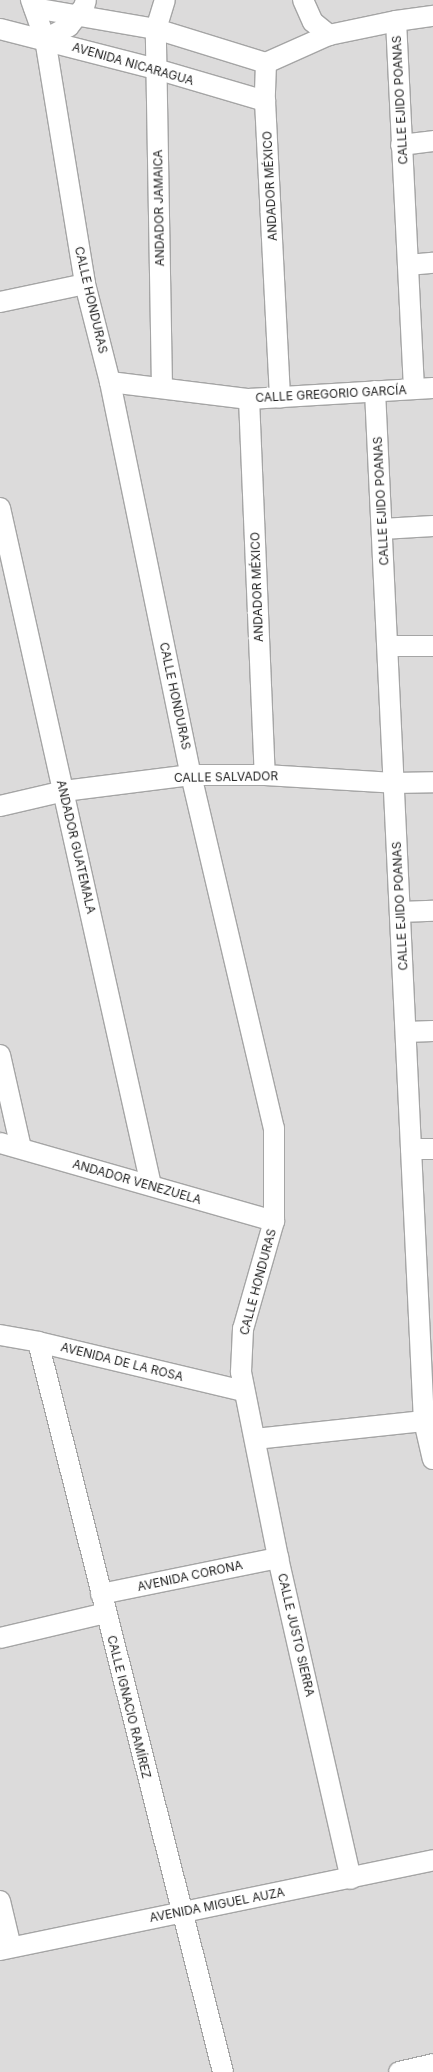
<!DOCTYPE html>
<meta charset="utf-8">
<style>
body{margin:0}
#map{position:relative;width:433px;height:2072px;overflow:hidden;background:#f0eee3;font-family:Inter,sans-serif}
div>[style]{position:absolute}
.residential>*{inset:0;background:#dcdbdb}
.roads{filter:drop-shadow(1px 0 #a5a5a5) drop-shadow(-1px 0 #a5a5a5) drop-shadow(0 1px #a5a5a5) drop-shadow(0 -1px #a5a5a5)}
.street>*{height:20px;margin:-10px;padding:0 10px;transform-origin:10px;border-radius:10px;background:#fff}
span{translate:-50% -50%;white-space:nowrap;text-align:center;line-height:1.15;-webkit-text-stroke:4.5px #fff;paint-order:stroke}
.street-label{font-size:12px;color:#1e1e1e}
</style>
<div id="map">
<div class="residential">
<i style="clip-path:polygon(0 0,433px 0,433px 2072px,0 2072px)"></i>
</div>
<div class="roads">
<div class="street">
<i style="left:31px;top:0;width:41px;rotate:70.3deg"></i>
<i style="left:45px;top:39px;width:248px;rotate:80.7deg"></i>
<i style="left:85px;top:284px;width:101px;rotate:75.7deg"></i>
<i style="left:110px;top:382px;width:401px;rotate:78.4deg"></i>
<i style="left:191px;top:775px;width:363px;rotate:76.8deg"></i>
<i style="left:274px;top:1128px;width:93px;rotate:90deg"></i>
<i style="left:274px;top:1221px;width:112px;rotate:106deg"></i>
<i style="left:243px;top:1329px;width:43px;rotate:92.7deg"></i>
<i style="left:241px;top:1372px;width:190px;rotate:78.7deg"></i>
<i style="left:278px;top:1558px;width:329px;rotate:77.2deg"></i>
<i style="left:303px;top:0;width:24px;rotate:66deg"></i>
<i style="left:313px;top:22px;width:21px;rotate:39deg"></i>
<i style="left:34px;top:8px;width:124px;rotate:9.8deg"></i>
<i style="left:156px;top:29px;width:115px;rotate:17.2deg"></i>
<i style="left:396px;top:21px;width:368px;rotate:87.2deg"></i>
<i style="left:0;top:29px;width:161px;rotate:14.4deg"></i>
<i style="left:156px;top:69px;width:114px;rotate:16.4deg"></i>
<i style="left:45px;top:39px;width:27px;rotate:-28deg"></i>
<i style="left:69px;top:26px;width:24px;rotate:-52deg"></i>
<i style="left:84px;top:7px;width:7px;rotate:-74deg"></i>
<i style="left:266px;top:63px;width:38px;rotate:92deg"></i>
<i style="left:265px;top:101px;width:297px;rotate:87.1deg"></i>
<i style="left:266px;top:63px;width:69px;rotate:-24deg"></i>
<i style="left:329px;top:35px;width:68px;rotate:-11.8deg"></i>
<i style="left:396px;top:21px;width:37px;rotate:-8deg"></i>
<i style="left:401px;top:145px;width:32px;rotate:-7deg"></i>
<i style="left:408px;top:265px;width:25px;rotate:-5deg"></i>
<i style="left:0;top:302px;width:87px;rotate:-12deg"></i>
<i style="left:110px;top:382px;width:140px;rotate:7deg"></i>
<i style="left:249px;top:399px;width:184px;rotate:-3.4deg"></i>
<i style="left:162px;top:388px;width:359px;rotate:-91deg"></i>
<i style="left:156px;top:29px;width:30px;rotate:-73deg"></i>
<i style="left:375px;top:391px;width:1031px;rotate:87.28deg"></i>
<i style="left:424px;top:1421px;width:39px;rotate:77deg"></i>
<i style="left:249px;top:399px;width:376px;rotate:87.6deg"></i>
<i style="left:0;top:508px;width:694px;rotate:77.43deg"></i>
<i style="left:382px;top:529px;width:51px;rotate:-3.4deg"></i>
<i style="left:388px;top:646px;width:45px"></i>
<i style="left:0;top:806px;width:66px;rotate:-13.2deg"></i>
<i style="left:64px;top:791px;width:128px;rotate:-7.2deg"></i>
<i style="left:191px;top:775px;width:74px"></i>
<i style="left:265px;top:775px;width:129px;rotate:3.5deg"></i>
<i style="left:394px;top:783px;width:39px;rotate:-1deg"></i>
<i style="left:400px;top:912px;width:33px;rotate:-2deg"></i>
<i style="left:406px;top:1032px;width:27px;rotate:-2deg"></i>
<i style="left:0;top:1055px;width:95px;rotate:77.3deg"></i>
<i style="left:0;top:1143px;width:285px;rotate:15.9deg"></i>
<i style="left:411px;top:1149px;width:22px"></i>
<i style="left:0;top:1335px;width:39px;rotate:10deg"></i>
<i style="left:38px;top:1342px;width:211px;rotate:13.4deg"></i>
<i style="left:38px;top:1342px;width:753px;rotate:75.78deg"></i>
<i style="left:255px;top:1439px;width:179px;rotate:-6.1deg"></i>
<i style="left:101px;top:1594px;width:181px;rotate:-11.5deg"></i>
<i style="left:0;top:1638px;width:109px;rotate:-13.3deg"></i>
<i style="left:0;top:1901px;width:47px;rotate:76.6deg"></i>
<i style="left:0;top:1950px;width:442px;rotate:-11.7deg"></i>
<i style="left:399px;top:2072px;width:35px;rotate:-13deg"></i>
</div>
</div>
<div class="street-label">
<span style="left:133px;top:64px;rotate:16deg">AVENIDA NICARAGUA</span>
<span style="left:400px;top:100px;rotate:-93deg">CALLE EJIDO POANAS</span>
<span style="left:270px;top:186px;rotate:-93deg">ANDADOR MÉXICO</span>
<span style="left:159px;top:208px;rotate:-91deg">ANDADOR JAMAICA</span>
<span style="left:91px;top:300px;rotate:77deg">CALLE HONDURAS</span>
<span style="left:331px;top:394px;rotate:-3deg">CALLE GREGORIO GARCÍA</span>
<span style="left:381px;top:501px;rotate:-93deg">CALLE EJIDO POANAS</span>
<span style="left:257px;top:587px;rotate:-92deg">ANDADOR MÉXICO</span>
<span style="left:175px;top:696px;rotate:78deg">CALLE HONDURAS</span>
<span style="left:226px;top:777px;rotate:-1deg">CALLE SALVADOR</span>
<span style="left:76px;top:847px;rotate:77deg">ANDADOR GUATEMALA</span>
<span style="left:400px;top:906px;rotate:-93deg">CALLE EJIDO POANAS</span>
<span style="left:137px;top:1182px;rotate:16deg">ANDADOR VENEZUELA</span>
<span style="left:258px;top:1282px;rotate:-75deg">CALLE HONDURAS</span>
<span style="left:122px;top:1362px;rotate:14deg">AVENIDA DE LA ROSA</span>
<span style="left:190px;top:1576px;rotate:-12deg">AVENIDA CORONA</span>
<span style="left:296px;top:1635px;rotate:77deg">CALLE JUSTO SIERRA</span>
<span style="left:129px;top:1707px;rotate:76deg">CALLE IGNACIO RAMÍREZ</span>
<span style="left:217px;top:1905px;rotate:-11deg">AVENIDA MIGUEL AUZA</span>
</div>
</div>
